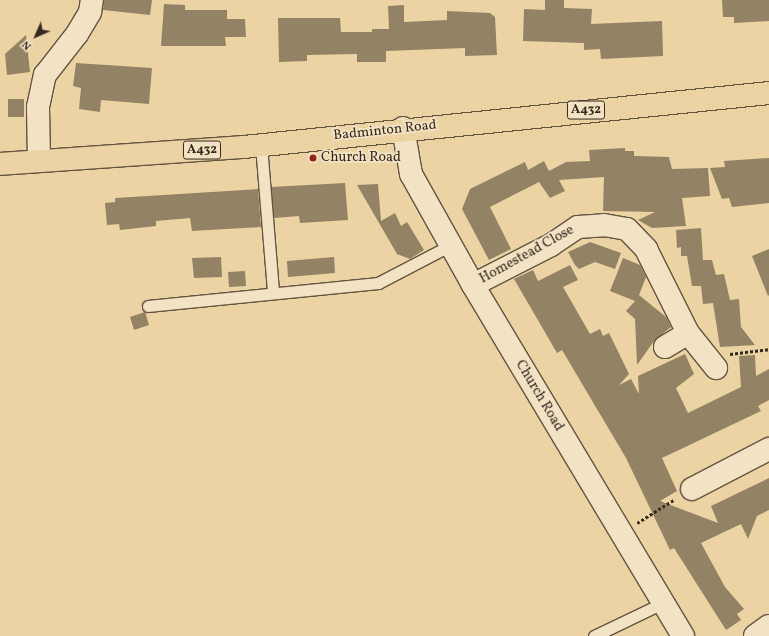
<!DOCTYPE html>
<style>
body{margin:0}
#map{position:relative;width:769px;height:636px;overflow:hidden;background:#ecd3a4;font-family:Vollkorn,serif}
div>[style]{position:absolute}
.building>*{inset:0;background:#948264}
.path>*{height:2.5px;margin-top:-1.25px;transform-origin:0;background:repeating-linear-gradient(90deg,#352a1e 0 3px,transparent 0 5px)}
.roads{filter:drop-shadow(1px 0 #635440) drop-shadow(-1px 0 #635440) drop-shadow(0 1px #635440) drop-shadow(0 -1px #635440)}
.lane>*{height:11px;margin:-5.5px;padding:0 5.5px;transform-origin:5.5px;border-radius:5.5px;background:#f3e2c4}
.street>*{height:22px;margin:-11px;padding:0 11px;transform-origin:11px;border-radius:11px;background:#f3e2c4}
.secondary>*{height:22px;margin:-11px;padding:0 11px;transform-origin:11px;border-radius:11px;background:#f3e2c4}
.primary>*{height:22px;margin:-11px;padding:0 11px;transform-origin:11px;border-radius:11px;background:#ecd3a4}
.dots>*{width:11px;height:11px;translate:-50% -50%;box-sizing:border-box;border:2px solid #f3e2c4;border-radius:50%}
span{translate:-50% -50%;white-space:nowrap;text-align:center;line-height:1.15;-webkit-text-stroke:3.5px #f3e2c4;paint-order:stroke}
.shield-label span{padding:1px 3px;background:#f3e2c4;border:1px solid;border-radius:3px;-webkit-text-stroke-width:0}
.shield-label{font-size:13px;color:#352a1e;font-weight:700}
.street-label{font-size:14px;color:#352a1e}
.poi-label{font-size:14px;color:#352a1e}
.left{translate:0 -50%;text-align:left}
.north{position:absolute;left:16px;top:16px;width:40px;height:40px;-webkit-text-stroke:3px #f3e2c4;paint-order:stroke;rotate:225deg;font-size:11px;font-weight:700;line-height:16px;text-align:center;color:#352a1e}
.north::after{content:'';display:block;margin:auto;width:14px;height:18px;background:#352a1e;clip-path:polygon(50% 0,100% 100%,50% 72%,0 100%)}
</style>
<div id="map">
<div class="building">
<i style="clip-path:polygon(104px 0,152px 0,150px 15px,103px 10px)"></i>
<i style="clip-path:polygon(545px 0,564px 0,564px 8px,592px 9px,591px 24px,662px 21px,663px 56px,601px 59px,600px 49px,584px 50px,584px 43px,523px 41px,524px 9px,545px 10px)"></i>
<i style="clip-path:polygon(722px 0,769px 0,769px 21px,734px 23px,734px 17px,723px 17px)"></i>
<i style="clip-path:polygon(164px 4px,185px 5px,185px 10px,227px 10px,227px 19px,245px 19px,246px 37px,225px 37px,226px 46px,161px 46px)"></i>
<i style="clip-path:polygon(404px 5px,404px 22px,447px 20px,447px 11px,490px 13px,495px 17px,497px 55px,465px 56px,465px 48px,386px 51px,386px 62px,357px 62px,357px 54px,307px 55px,307px 61px,279px 62px,278px 18px,340px 18px,341px 32px,372px 32px,372px 29px,389px 29px,388px 6px)"></i>
<i style="clip-path:polygon(26px 35px,30px 72px,7px 75px,5px 54px)"></i>
<i style="clip-path:polygon(76px 63px,152px 68px,149px 104px,101px 100px,100px 112px,79px 109px,81px 88px,73px 86px)"></i>
<i style="clip-path:polygon(8px 99px,24px 99px,24px 117px,8px 117px)"></i>
<i style="clip-path:polygon(625px 148px,625px 151px,634px 151px,634px 156px,669px 157px,672px 169px,708px 168px,710px 196px,682px 198px,686px 226px,652px 228px,638px 220px,655px 212px,603px 211px,604px 177px,559px 180px,565px 191px,550px 198px,539px 182px,490px 207px,511px 249px,489px 260px,462px 209px,470px 189px,525px 162px,528px 170px,544px 161px,549px 171px,566px 162px,590px 161px,589px 150px)"></i>
<i style="clip-path:polygon(769px 158px,769px 203px,732px 207px,729px 198px,722px 199px,710px 168px,725px 167px,724px 161px)"></i>
<i style="clip-path:polygon(345px 183px,348px 220px,300px 223px,299px 216px,274px 218px,271px 187px)"></i>
<i style="clip-path:polygon(378px 184px,381px 221px,395px 213px,401px 226px,407px 222px,424px 250px,410px 259px,397px 254px,357px 185px)"></i>
<i style="clip-path:polygon(258px 189px,261px 227px,192px 231px,190px 218px,156px 221px,156px 226px,120px 230px,119px 224px,107px 225px,105px 203px,115px 202px,115px 198px)"></i>
<i style="clip-path:polygon(701px 228px,703px 260px,712px 260px,716px 275px,724px 274px,730px 300px,739px 299px,741px 327px,755px 345px,720px 347px,713px 303px,703px 304px,701px 286px,692px 286px,687px 256px,681px 256px,681px 247px,677px 248px,676px 230px)"></i>
<i style="clip-path:polygon(590px 242px,621px 253px,615px 269px,595px 262px,579px 269px,575px 265px,568px 252px)"></i>
<i style="clip-path:polygon(769px 249px,769px 295px,768px 296px,752px 256px)"></i>
<i style="clip-path:polygon(221px 257px,222px 277px,194px 278px,192px 258px)"></i>
<i style="clip-path:polygon(334px 257px,335px 273px,288px 277px,287px 261px)"></i>
<i style="clip-path:polygon(623px 258px,640px 265px,646px 277px,639px 295px,666px 317px,671px 327px,654px 341px,637px 365px,635px 319px,626px 311px,635px 301px,610px 291px)"></i>
<i style="clip-path:polygon(570px 265px,578px 280px,563px 287px,590px 334px,600px 329px,603px 336px,609px 333px,629px 374px,619px 385px,631px 379px,639px 394px,638px 376px,685px 354px,694px 374px,676px 388px,688px 413px,741px 387px,739px 356px,755px 355px,756px 376px,769px 369px,769px 400px,758px 406px,761px 411px,662px 458px,677px 491px,660px 501px,718px 523px,711px 506px,769px 478px,769px 510px,757px 516px,748px 539px,741px 524px,701px 543px,725px 587px,744px 609px,737px 614px,741px 620px,726px 630px,674px 548px,670px 550px,626px 458px,562px 350px,557px 353px,514px 279px,533px 270px,538px 281px)"></i>
<i style="clip-path:polygon(245px 271px,246px 286px,229px 287px,228px 272px)"></i>
<i style="clip-path:polygon(145px 312px,149px 325px,134px 330px,130px 317px)"></i>
</div>
<div class="path">
<i style="left:730px;top:354px;width:39px;rotate:-7deg"></i>
<i style="left:637px;top:523px;width:45px;rotate:-32.3deg"></i>
</div>
<div class="roads">
<div class="lane">
<i style="left:261px;top:145px;width:147px;rotate:85.3deg"></i>
<i style="left:148px;top:306px;width:231px;rotate:-5.7deg"></i>
<i style="left:378px;top:283px;width:82px;rotate:-27.5deg"></i>
<i style="left:594px;top:636px;width:76px;rotate:-25.6deg"></i>
</div>
<div class="street">
<i style="left:39px;top:160px;width:53px;rotate:-91.1deg"></i>
<i style="left:38px;top:107px;width:33px;rotate:-78deg"></i>
<i style="left:45px;top:75px;width:52px;rotate:-52deg"></i>
<i style="left:77px;top:34px;width:26px;rotate:-59deg"></i>
<i style="left:90px;top:12px;width:12px;rotate:-81deg"></i>
<i style="left:473px;top:285px;width:88px;rotate:-27.1deg"></i>
<i style="left:551px;top:245px;width:32px;rotate:-34deg"></i>
<i style="left:578px;top:227px;width:26px;rotate:-4deg"></i>
<i style="left:604px;top:225px;width:23px;rotate:10deg"></i>
<i style="left:627px;top:229px;width:28px;rotate:46deg"></i>
<i style="left:646px;top:249px;width:94px;rotate:63.4deg"></i>
<i style="left:688px;top:333px;width:45px;rotate:51.3deg"></i>
<i style="left:665px;top:347px;width:27px;rotate:-31deg"></i>
<i style="left:692px;top:489px;width:87px;rotate:-27.5deg"></i>
<i style="left:755px;top:636px;width:17px;rotate:-36deg"></i>
</div>
<div class="secondary">
<i style="left:403px;top:128px;width:47px;rotate:80.1deg"></i>
<i style="left:411px;top:174px;width:127px;rotate:60.8deg"></i>
<i style="left:473px;top:285px;width:409px;rotate:59.1deg"></i>
</div>
<div class="primary">
<i style="left:0;top:164px;width:245px;rotate:-4deg"></i>
<i style="left:244px;top:147px;width:528px;rotate:-5.87deg"></i>
</div>
</div>
<div class="dots">
<i style="left:313px;top:158px;background:#8f2418"></i>
</div>
<div class="shield-label">
<span style="left:586px;top:110px">A432</span>
<span style="left:202px;top:150px">A432</span>
</div>
<div class="street-label">
<span style="left:385px;top:131px;rotate:-6deg">Badminton Road</span>
<span style="left:527px;top:255px;rotate:-29deg">Homestead Close</span>
<span style="left:539px;top:396px;rotate:59deg">Church Road</span>
</div>
<div class="poi-label">
<span class="left" style="left:321px;top:158px">Church Road</span>
</div>
<div class="north">N</div>
</div>
